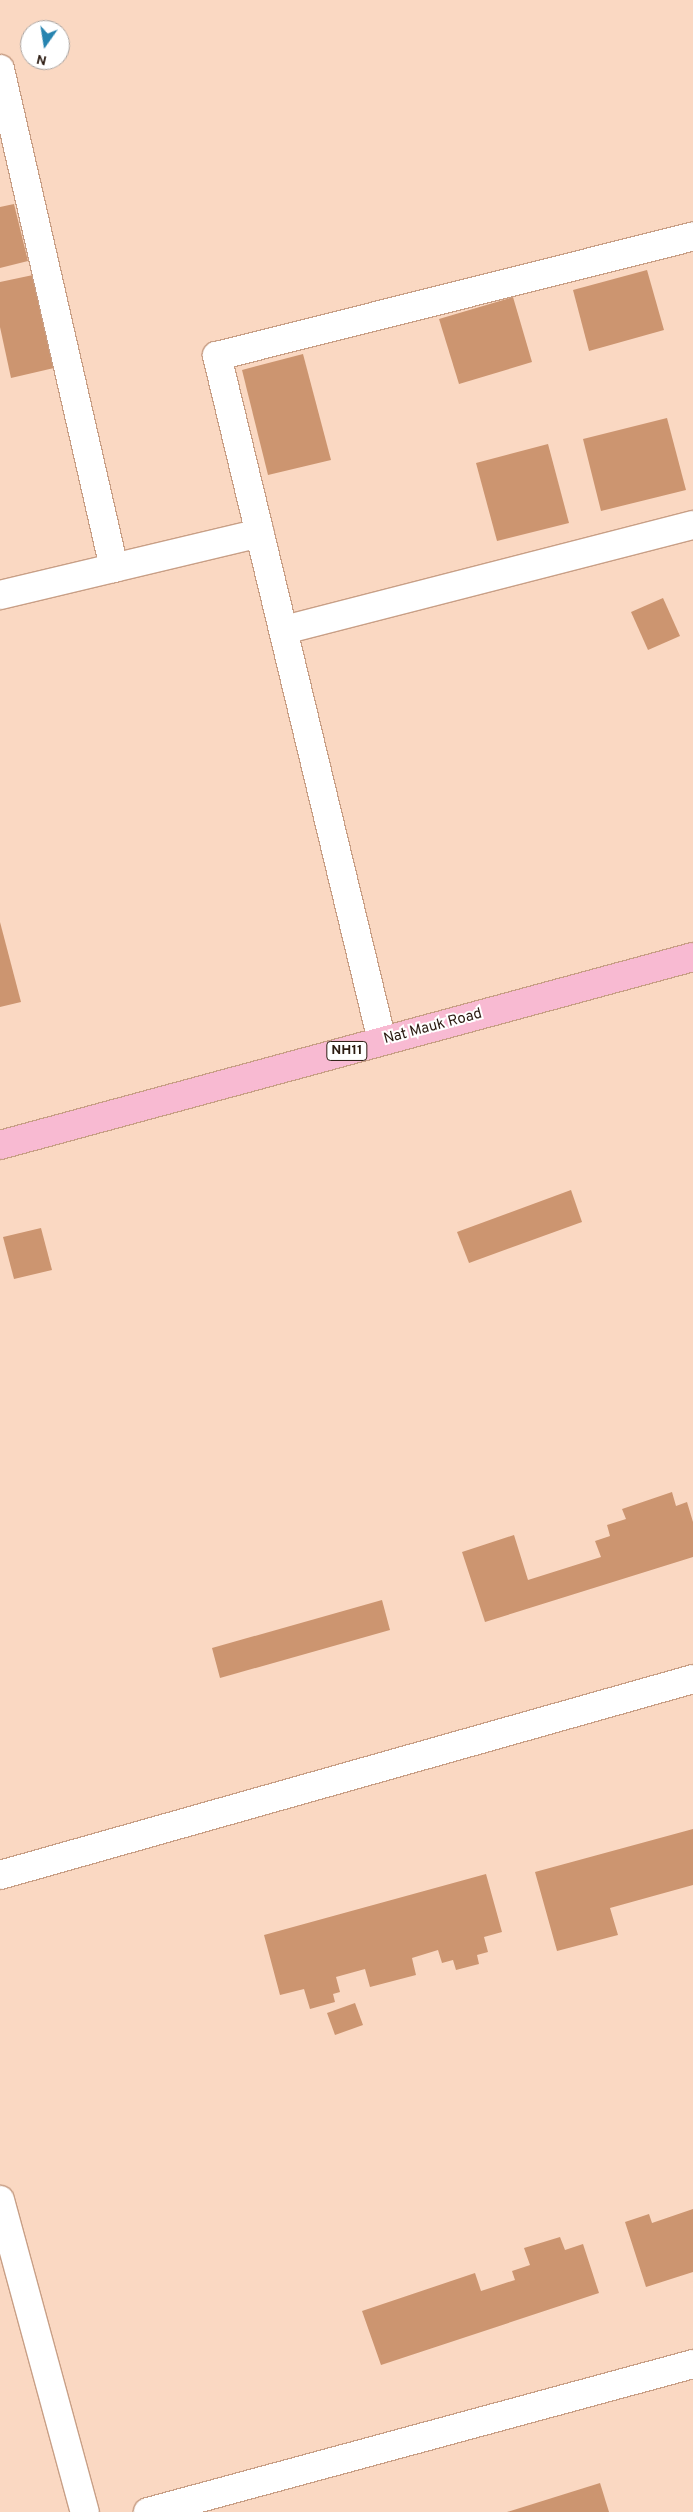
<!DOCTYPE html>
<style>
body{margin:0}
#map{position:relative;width:693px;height:2512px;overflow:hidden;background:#fad8c2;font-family:Overpass,sans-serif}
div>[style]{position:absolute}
.building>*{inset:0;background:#cc9570}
.roads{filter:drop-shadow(1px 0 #c89f86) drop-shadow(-1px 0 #c89f86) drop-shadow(0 1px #c89f86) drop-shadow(0 -1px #c89f86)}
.street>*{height:28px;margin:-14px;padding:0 14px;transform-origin:14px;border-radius:14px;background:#fff}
.highway>*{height:28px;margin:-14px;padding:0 14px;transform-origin:14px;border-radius:14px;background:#f8bad2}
span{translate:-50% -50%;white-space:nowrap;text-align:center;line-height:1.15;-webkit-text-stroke:4px #fff;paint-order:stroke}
.shield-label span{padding:1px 4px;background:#fff;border:1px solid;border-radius:4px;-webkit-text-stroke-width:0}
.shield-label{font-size:14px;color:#2b1b11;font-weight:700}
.street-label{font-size:15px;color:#2b1b11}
.north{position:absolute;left:20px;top:20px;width:50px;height:50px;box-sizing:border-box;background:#fff;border:1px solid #aaa4a0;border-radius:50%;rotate:193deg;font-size:14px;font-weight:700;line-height:20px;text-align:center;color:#2b1b11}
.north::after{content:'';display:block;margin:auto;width:18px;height:22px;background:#2684b0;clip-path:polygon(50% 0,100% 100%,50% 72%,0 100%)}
</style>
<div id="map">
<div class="building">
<i style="clip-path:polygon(14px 204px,28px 261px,0 268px,0 207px)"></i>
<i style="clip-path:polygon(647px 270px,664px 330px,589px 351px,573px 290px)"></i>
<i style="clip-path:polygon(33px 275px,54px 368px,11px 378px,0 327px,0 282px)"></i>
<i style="clip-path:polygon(513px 297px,532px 362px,459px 384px,439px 319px)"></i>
<i style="clip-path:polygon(303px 354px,331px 460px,268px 475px,242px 370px)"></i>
<i style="clip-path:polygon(667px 418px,686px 490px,601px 511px,583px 439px)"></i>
<i style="clip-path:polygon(548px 444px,569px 523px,497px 541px,476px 463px)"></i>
<i style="clip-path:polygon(663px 598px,680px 636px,648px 650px,631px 612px)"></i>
<i style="clip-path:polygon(0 922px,21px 1002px,0 1007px)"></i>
<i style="clip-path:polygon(571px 1190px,582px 1222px,469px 1263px,457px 1232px)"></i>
<i style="clip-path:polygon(41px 1228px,52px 1270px,14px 1279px,3px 1237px)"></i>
<i style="clip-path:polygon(672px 1492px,676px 1506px,687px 1502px,693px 1522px,693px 1557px,485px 1622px,462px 1552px,514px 1535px,528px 1580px,601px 1557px,595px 1541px,610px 1536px,607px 1525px,626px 1519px,622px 1509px)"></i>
<i style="clip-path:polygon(382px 1600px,390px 1630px,220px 1678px,212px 1648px)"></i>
<i style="clip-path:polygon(693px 1829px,693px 1885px,610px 1908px,618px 1935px,557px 1951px,535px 1872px)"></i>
<i style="clip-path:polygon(486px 1874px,502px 1932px,484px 1937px,488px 1952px,477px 1955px,479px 1964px,456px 1970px,453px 1960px,442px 1963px,438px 1950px,412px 1958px,416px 1975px,370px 1987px,365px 1969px,336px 1977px,340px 1992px,333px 1994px,335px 2002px,310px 2009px,304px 1989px,280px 1995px,264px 1935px)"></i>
<i style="clip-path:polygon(355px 2003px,363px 2025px,335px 2035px,327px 2013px)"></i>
<i style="clip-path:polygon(693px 2209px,693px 2272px,646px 2287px,625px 2222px,649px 2214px,652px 2223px)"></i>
<i style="clip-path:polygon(560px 2237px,565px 2250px,583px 2244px,599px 2293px,381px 2365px,362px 2311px,475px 2273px,481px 2291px,515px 2280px,512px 2271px,530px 2265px,524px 2248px)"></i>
<i style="clip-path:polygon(600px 2483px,609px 2512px,507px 2512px)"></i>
</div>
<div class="roads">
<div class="street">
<i style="left:0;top:69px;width:512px;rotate:77.13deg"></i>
<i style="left:0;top:595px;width:267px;rotate:-13.4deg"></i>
<i style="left:284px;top:630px;width:422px;rotate:-14.4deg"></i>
<i style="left:382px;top:1041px;width:705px;rotate:-103.54deg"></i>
<i style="left:217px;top:356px;width:491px;rotate:-14.1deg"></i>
<i style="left:0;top:1875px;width:720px;rotate:-15.79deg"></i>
<i style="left:0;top:2200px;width:323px;rotate:74.8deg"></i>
<i style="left:148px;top:2512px;width:565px;rotate:-15.19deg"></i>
</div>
<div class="highway">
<i style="left:0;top:1145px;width:718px;rotate:-15.18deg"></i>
</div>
</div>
<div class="shield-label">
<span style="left:347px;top:1051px">NH11</span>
</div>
<div class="street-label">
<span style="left:433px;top:1027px;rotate:-15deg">Nat Mauk Road</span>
</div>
<div class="north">N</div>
</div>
